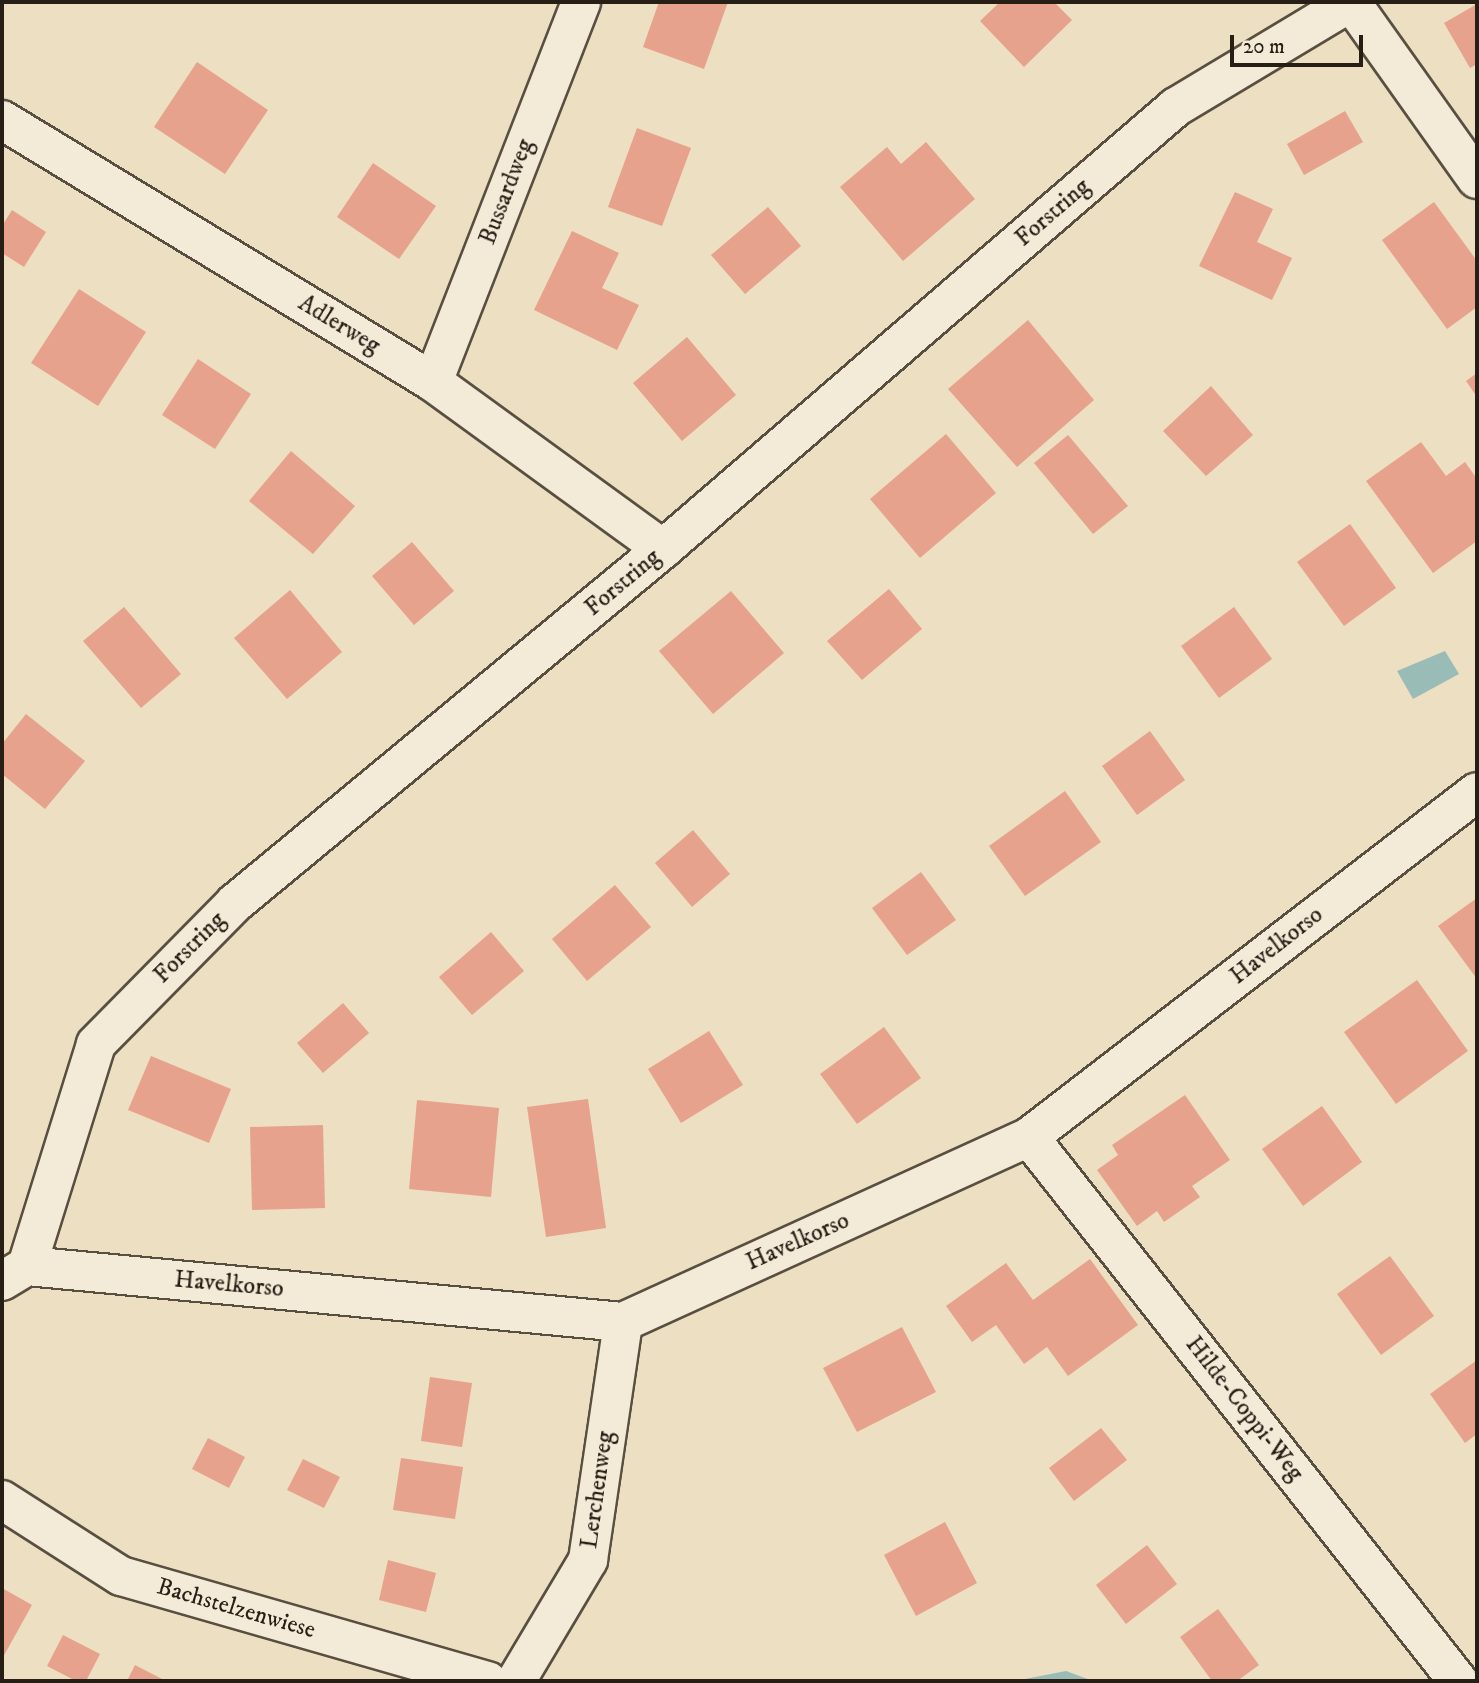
<!DOCTYPE html>
<style>
body{margin:0}
#map{position:relative;width:1479px;height:1683px;overflow:hidden;background:#eddfc1;font-family:"IM FELL DW Pica",serif}
div>[style]{position:absolute}
.water>*{inset:0;background:#9abcb7}
.building>*{inset:0;background:#e6a28c}
.roads{filter:drop-shadow(2px 0 #584f41) drop-shadow(-2px 0 #584f41) drop-shadow(0 2px #584f41) drop-shadow(0 -2px #584f41)}
.minor>*{height:38px;margin:-19px;padding:0 19px;transform-origin:19px;border-radius:19px;background:#f3ead7}
span{translate:-50% -50%;white-space:nowrap;text-align:center;line-height:1.15;-webkit-text-stroke:7px #f3ead7;paint-order:stroke}
.street-label{font-size:24px;color:#271f16}
.frame{position:absolute;inset:0;border:4px solid #271f16;pointer-events:none}
.scale{position:absolute;left:1230px;top:35px;width:133px;height:32px;box-sizing:border-box;border:4px solid #271f16;border-top:0;padding-left:9px;font-size:21px;line-height:24px;white-space:nowrap;color:#271f16;-webkit-text-stroke:5px #f3ead7;paint-order:stroke}
</style>
<div id="map">
<div class="water">
<i style="clip-path:polygon(1445px 651px,1459px 674px,1413px 699px,1397px 671px)"></i>
<i style="clip-path:polygon(1066px 1671px,1093px 1681px,1015px 1681px)"></i>
</div>
<div class="building">
<i style="clip-path:polygon(659px 2px,728px 2px,704px 69px,643px 47px)"></i>
<i style="clip-path:polygon(1000px 2px,1054px 2px,1072px 20px,1024px 67px,980px 21px)"></i>
<i style="clip-path:polygon(1477px 4px,1477px 64px,1470px 68px,1444px 23px)"></i>
<i style="clip-path:polygon(197px 62px,268px 110px,225px 174px,154px 127px)"></i>
<i style="clip-path:polygon(1345px 111px,1363px 142px,1304px 175px,1287px 144px)"></i>
<i style="clip-path:polygon(637px 128px,691px 148px,662px 226px,608px 207px)"></i>
<i style="clip-path:polygon(926px 142px,975px 199px,903px 261px,840px 187px,887px 147px,901px 164px)"></i>
<i style="clip-path:polygon(373px 163px,436px 206px,399px 259px,337px 217px)"></i>
<i style="clip-path:polygon(1235px 192px,1273px 209px,1257px 242px,1292px 258px,1272px 300px,1199px 266px)"></i>
<i style="clip-path:polygon(1434px 202px,1477px 261px,1477px 307px,1447px 329px,1382px 240px)"></i>
<i style="clip-path:polygon(768px 207px,801px 246px,745px 294px,711px 255px)"></i>
<i style="clip-path:polygon(12px 210px,46px 232px,24px 267px,2px 253px,2px 226px)"></i>
<i style="clip-path:polygon(572px 231px,619px 253px,602px 288px,639px 305px,617px 350px,534px 310px)"></i>
<i style="clip-path:polygon(79px 289px,146px 332px,98px 406px,31px 363px)"></i>
<i style="clip-path:polygon(1028px 320px,1094px 400px,1017px 467px,948px 389px)"></i>
<i style="clip-path:polygon(687px 337px,736px 395px,682px 441px,633px 383px)"></i>
<i style="clip-path:polygon(198px 359px,251px 394px,215px 449px,162px 415px)"></i>
<i style="clip-path:polygon(1477px 373px,1477px 397px,1466px 381px)"></i>
<i style="clip-path:polygon(1211px 386px,1253px 435px,1206px 476px,1163px 431px)"></i>
<i style="clip-path:polygon(946px 434px,996px 493px,920px 558px,870px 499px)"></i>
<i style="clip-path:polygon(1068px 435px,1128px 506px,1093px 534px,1034px 463px)"></i>
<i style="clip-path:polygon(1421px 442px,1446px 476px,1465px 462px,1477px 479px,1477px 541px,1433px 573px,1366px 481px)"></i>
<i style="clip-path:polygon(291px 451px,355px 506px,313px 554px,249px 501px)"></i>
<i style="clip-path:polygon(1350px 524px,1396px 588px,1344px 626px,1297px 562px)"></i>
<i style="clip-path:polygon(412px 542px,454px 591px,414px 625px,372px 576px)"></i>
<i style="clip-path:polygon(889px 589px,922px 629px,862px 680px,827px 641px)"></i>
<i style="clip-path:polygon(290px 590px,342px 652px,287px 699px,234px 638px)"></i>
<i style="clip-path:polygon(731px 591px,784px 653px,713px 714px,659px 651px)"></i>
<i style="clip-path:polygon(124px 607px,181px 674px,141px 708px,83px 641px)"></i>
<i style="clip-path:polygon(1234px 607px,1272px 659px,1219px 698px,1181px 646px)"></i>
<i style="clip-path:polygon(26px 714px,85px 761px,45px 809px,2px 774px,2px 744px)"></i>
<i style="clip-path:polygon(1150px 731px,1185px 780px,1137px 815px,1102px 766px)"></i>
<i style="clip-path:polygon(1065px 791px,1101px 842px,1025px 896px,989px 846px)"></i>
<i style="clip-path:polygon(693px 830px,730px 874px,692px 907px,655px 863px)"></i>
<i style="clip-path:polygon(921px 872px,956px 920px,907px 955px,872px 908px)"></i>
<i style="clip-path:polygon(615px 885px,651px 927px,587px 981px,552px 939px)"></i>
<i style="clip-path:polygon(1477px 898px,1477px 979px,1438px 926px)"></i>
<i style="clip-path:polygon(491px 932px,524px 971px,472px 1015px,439px 977px)"></i>
<i style="clip-path:polygon(1417px 980px,1468px 1051px,1396px 1104px,1344px 1032px)"></i>
<i style="clip-path:polygon(343px 1003px,369px 1033px,323px 1073px,297px 1043px)"></i>
<i style="clip-path:polygon(884px 1027px,921px 1078px,857px 1124px,820px 1074px)"></i>
<i style="clip-path:polygon(709px 1031px,743px 1085px,681px 1123px,648px 1069px)"></i>
<i style="clip-path:polygon(151px 1056px,231px 1089px,209px 1143px,128px 1110px)"></i>
<i style="clip-path:polygon(1185px 1095px,1230px 1160px,1192px 1186px,1200px 1197px,1164px 1222px,1157px 1211px,1137px 1226px,1097px 1170px,1118px 1155px,1112px 1145px)"></i>
<i style="clip-path:polygon(588px 1099px,606px 1228px,546px 1237px,527px 1107px)"></i>
<i style="clip-path:polygon(417px 1100px,499px 1108px,491px 1197px,409px 1189px)"></i>
<i style="clip-path:polygon(1322px 1106px,1362px 1162px,1303px 1206px,1262px 1149px)"></i>
<i style="clip-path:polygon(323px 1125px,325px 1208px,252px 1210px,250px 1127px)"></i>
<i style="clip-path:polygon(1390px 1256px,1434px 1316px,1381px 1355px,1337px 1294px)"></i>
<i style="clip-path:polygon(1090px 1259px,1138px 1325px,1068px 1376px,1047px 1347px,1024px 1364px,996px 1325px,972px 1342px,946px 1306px,1006px 1263px,1033px 1300px)"></i>
<i style="clip-path:polygon(902px 1327px,936px 1392px,857px 1432px,823px 1368px)"></i>
<i style="clip-path:polygon(1477px 1360px,1477px 1434px,1465px 1443px,1430px 1394px)"></i>
<i style="clip-path:polygon(430px 1377px,472px 1383px,462px 1447px,421px 1441px)"></i>
<i style="clip-path:polygon(1101px 1428px,1127px 1460px,1074px 1501px,1049px 1468px)"></i>
<i style="clip-path:polygon(208px 1438px,245px 1457px,229px 1488px,192px 1469px)"></i>
<i style="clip-path:polygon(401px 1458px,463px 1467px,455px 1519px,393px 1510px)"></i>
<i style="clip-path:polygon(303px 1459px,340px 1477px,324px 1508px,287px 1490px)"></i>
<i style="clip-path:polygon(945px 1522px,977px 1583px,916px 1616px,884px 1555px)"></i>
<i style="clip-path:polygon(1147px 1545px,1177px 1584px,1126px 1624px,1096px 1585px)"></i>
<i style="clip-path:polygon(388px 1560px,436px 1573px,426px 1612px,379px 1600px)"></i>
<i style="clip-path:polygon(2px 1588px,32px 1605px,2px 1659px)"></i>
<i style="clip-path:polygon(1218px 1609px,1259px 1665px,1237px 1681px,1212px 1681px,1180px 1637px)"></i>
<i style="clip-path:polygon(63px 1635px,100px 1654px,86px 1681px,76px 1681px,47px 1666px)"></i>
<i style="clip-path:polygon(135px 1665px,166px 1681px,127px 1681px)"></i>
</div>
<div class="roads">
<div class="minor">
<i style="left:1351px;top:2px;width:217px;rotate:54.6deg"></i>
<i style="left:2px;top:120px;width:504px;rotate:31.29deg"></i>
<i style="left:433px;top:382px;width:284px;rotate:36deg"></i>
<i style="left:433px;top:382px;width:408px;rotate:-68.7deg"></i>
<i style="left:1029px;top:1137px;width:693px;rotate:51.74deg"></i>
<i style="left:27px;top:1266px;width:232px;rotate:-72.7deg"></i>
<i style="left:96px;top:1044px;width:198px;rotate:-45.4deg"></i>
<i style="left:235px;top:903px;width:555px;rotate:-39.59deg"></i>
<i style="left:663px;top:549px;width:677px;rotate:-40.75deg"></i>
<i style="left:1176px;top:107px;width:204px;rotate:-31deg"></i>
<i style="left:2px;top:1281px;width:29px;rotate:-31deg"></i>
<i style="left:27px;top:1266px;width:599px;rotate:5.37deg"></i>
<i style="left:623px;top:1322px;width:446px;rotate:-24.5deg"></i>
<i style="left:1029px;top:1137px;width:565px;rotate:-37.6deg"></i>
<i style="left:2px;top:1500px;width:141px;rotate:32.6deg"></i>
<i style="left:121px;top:1576px;width:382px;rotate:16deg"></i>
<i style="left:516px;top:1681px;width:141px;rotate:-59.2deg"></i>
<i style="left:588px;top:1560px;width:241px;rotate:-81.6deg"></i>
</div>
</div>
<div class="street-label">
<span style="left:507px;top:192px;rotate:-69deg">Bussardweg</span>
<span style="left:1053px;top:213px;rotate:-41deg">Forstring</span>
<span style="left:339px;top:325px;rotate:31deg">Adlerweg</span>
<span style="left:623px;top:583px;rotate:-40deg">Forstring</span>
<span style="left:1277px;top:946px;rotate:-38deg">Havelkorso</span>
<span style="left:190px;top:948px;rotate:-45deg">Forstring</span>
<span style="left:798px;top:1242px;rotate:-24deg">Havelkorso</span>
<span style="left:229px;top:1285px;rotate:5deg">Havelkorso</span>
<span style="left:1244px;top:1409px;rotate:52deg">Hilde-Coppi-Weg</span>
<span style="left:598px;top:1490px;rotate:-82deg">Lerchenweg</span>
<span style="left:236px;top:1609px;rotate:16deg">Bachstelzenwiese</span>
</div>
<div class="frame"></div>
<div class="scale">20 m</div>
</div>
